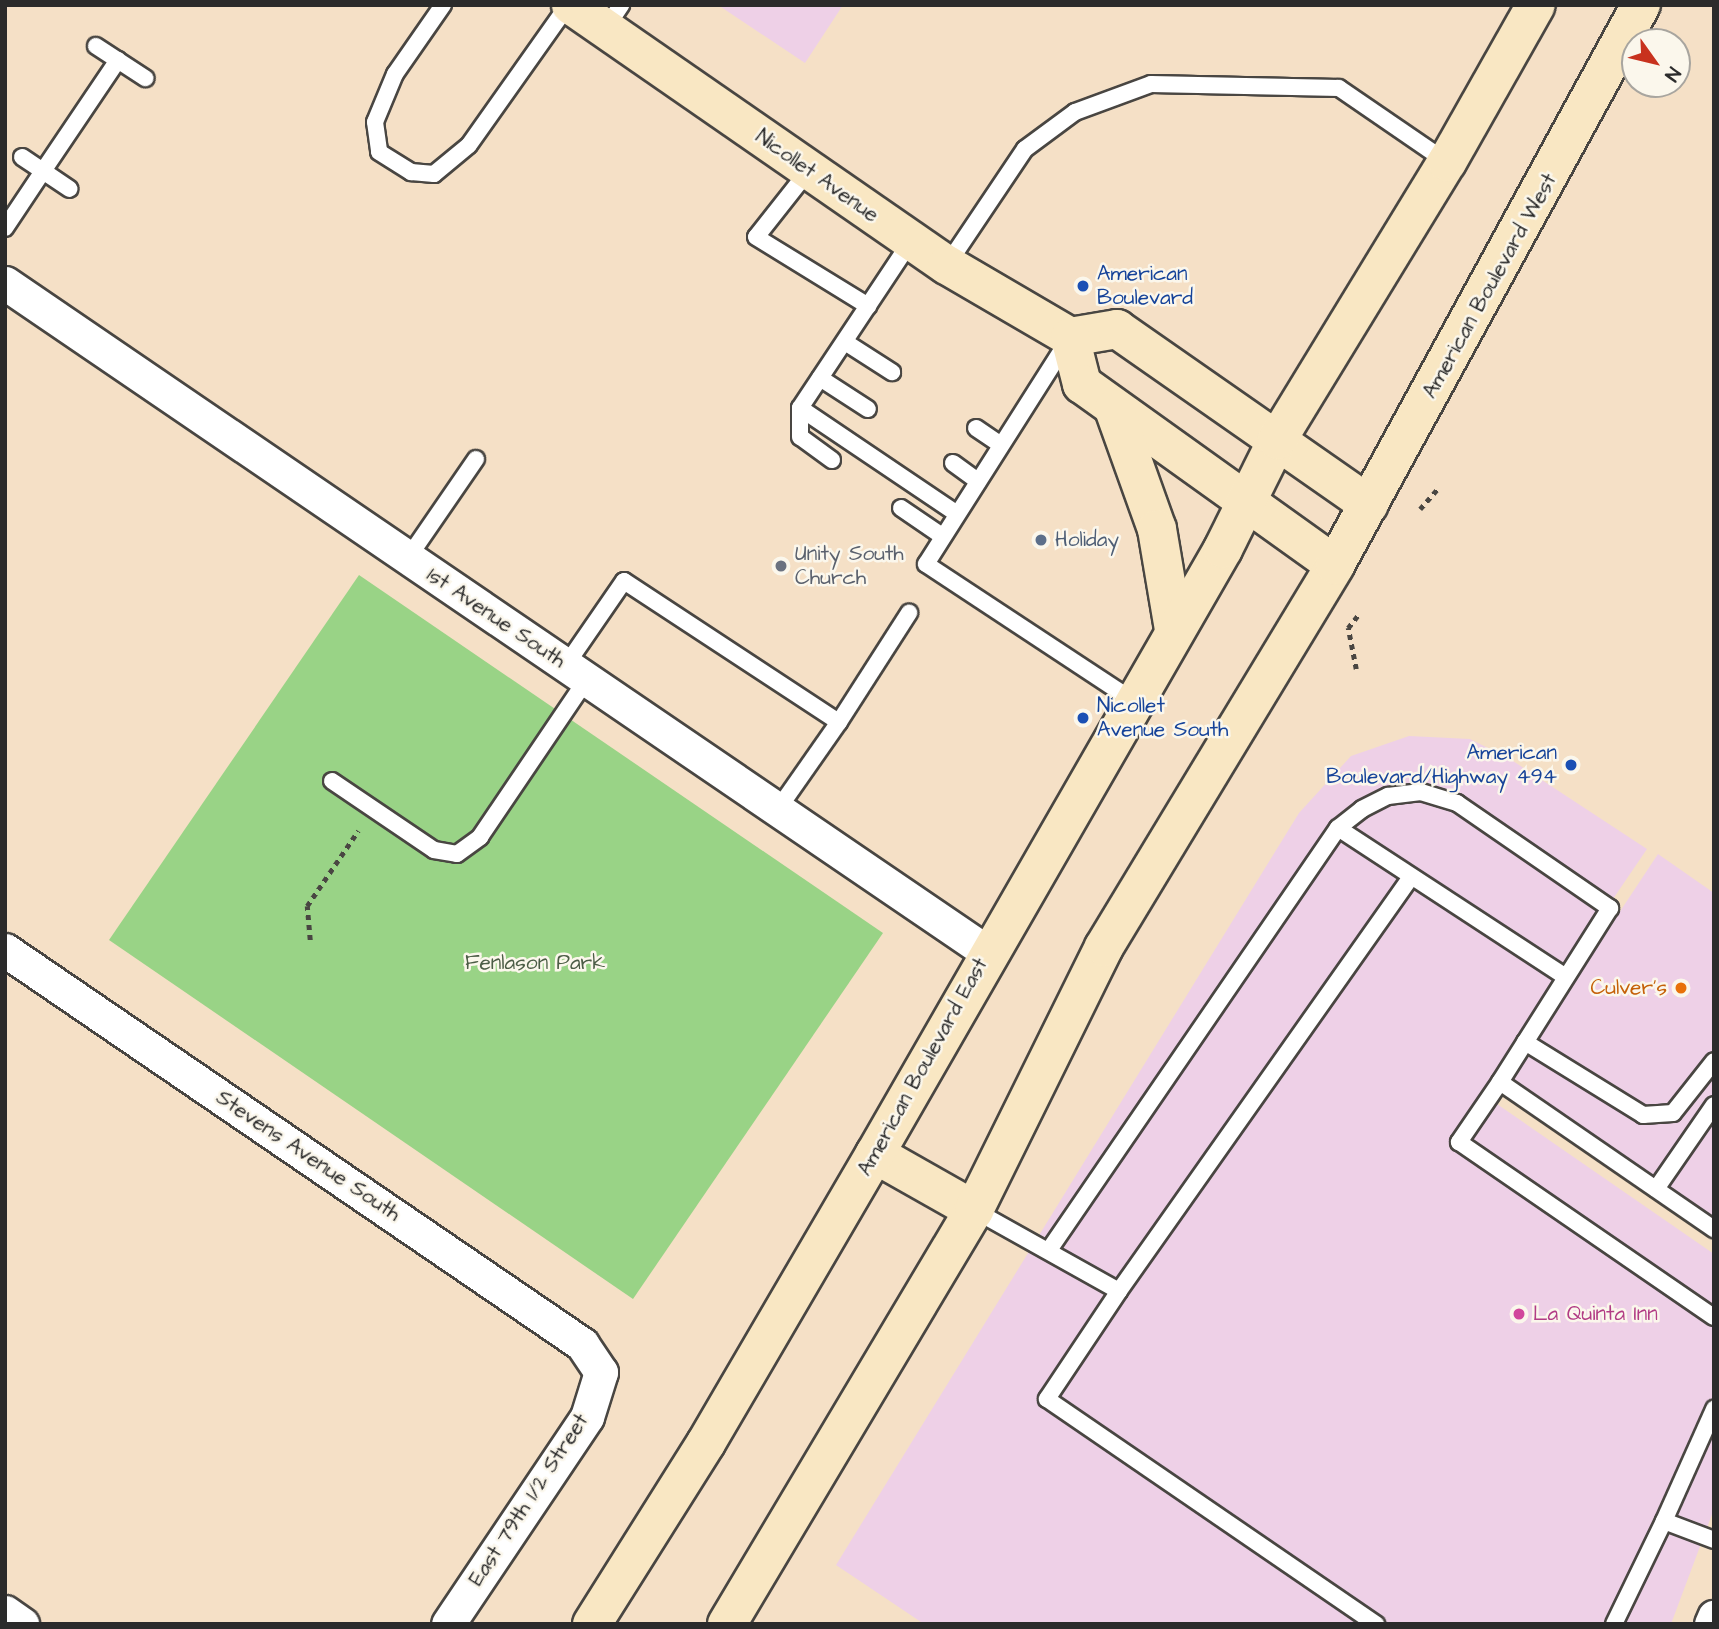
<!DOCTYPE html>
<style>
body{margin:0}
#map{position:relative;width:1719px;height:1629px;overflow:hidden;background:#f5e0c6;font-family:"Architects Daughter",sans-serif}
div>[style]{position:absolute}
.built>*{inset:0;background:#eed0e7}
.green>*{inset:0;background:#99d386}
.path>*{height:4.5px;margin-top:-2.25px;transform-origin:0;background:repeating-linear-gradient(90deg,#494642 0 5px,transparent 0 10px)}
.roads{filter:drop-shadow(2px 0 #494642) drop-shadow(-2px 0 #494642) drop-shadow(0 2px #494642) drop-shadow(0 -2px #494642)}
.service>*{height:16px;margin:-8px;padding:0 8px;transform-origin:8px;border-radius:8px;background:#fff}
.minor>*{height:33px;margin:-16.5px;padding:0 16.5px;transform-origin:16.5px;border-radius:16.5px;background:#fff}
.secondary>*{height:38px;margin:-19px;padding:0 19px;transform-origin:19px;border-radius:19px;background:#f9e7c3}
.dots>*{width:19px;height:19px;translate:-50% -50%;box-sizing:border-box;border:4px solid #fbf7ec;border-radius:50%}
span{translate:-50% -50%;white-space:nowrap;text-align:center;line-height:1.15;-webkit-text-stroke:5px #fbf7ec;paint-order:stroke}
.street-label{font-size:21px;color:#2b2b2b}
.transit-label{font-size:21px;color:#164399}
.left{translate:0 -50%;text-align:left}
.right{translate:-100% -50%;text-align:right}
.service-label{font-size:21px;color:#4e5e75}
.worship-label{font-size:21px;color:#5b616d}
.park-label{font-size:21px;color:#4c5d46}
.food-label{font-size:21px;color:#c56008}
.hotel-label{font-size:21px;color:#b23c85}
.frame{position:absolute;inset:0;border:7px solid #2b2b2b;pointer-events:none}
.north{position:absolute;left:1621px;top:28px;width:70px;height:70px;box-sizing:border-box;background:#fbf7ec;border:2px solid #a8a59f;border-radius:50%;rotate:124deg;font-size:19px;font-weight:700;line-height:28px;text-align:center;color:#2b2b2b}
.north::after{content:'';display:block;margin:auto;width:24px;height:32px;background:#c8321e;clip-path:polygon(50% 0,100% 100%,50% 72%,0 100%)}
</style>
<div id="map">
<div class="built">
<i style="clip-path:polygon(718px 5px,843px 5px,805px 63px)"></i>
<i style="clip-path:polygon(1409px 736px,1470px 739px,1510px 759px,1647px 849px,1481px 1093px,1714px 1254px,1714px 1509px,1671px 1624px,924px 1624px,836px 1565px,1299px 813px,1351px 756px)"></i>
<i style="clip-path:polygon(1658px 854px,1714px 893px,1714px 1220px,1509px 1079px)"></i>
</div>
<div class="green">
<i style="clip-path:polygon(359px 575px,883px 933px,633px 1299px,109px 940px)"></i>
</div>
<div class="path">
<i style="left:1420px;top:509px;width:29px;rotate:-49deg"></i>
<i style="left:1356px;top:669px;width:42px;rotate:-101deg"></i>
<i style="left:1348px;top:628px;width:18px;rotate:-52deg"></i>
<i style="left:310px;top:940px;width:34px;rotate:-95deg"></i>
<i style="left:307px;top:906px;width:91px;rotate:-55.8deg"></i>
</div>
<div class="roads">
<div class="service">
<i style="left:443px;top:5px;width:84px;rotate:124.8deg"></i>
<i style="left:395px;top:74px;width:52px;rotate:112.6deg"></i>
<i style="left:375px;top:122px;width:30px;rotate:82deg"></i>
<i style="left:379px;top:152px;width:38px;rotate:32deg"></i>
<i style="left:411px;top:172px;width:23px;rotate:5deg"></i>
<i style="left:434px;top:174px;width:45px;rotate:-39.6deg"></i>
<i style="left:469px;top:145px;width:171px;rotate:-54.7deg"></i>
<i style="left:605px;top:29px;width:29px;rotate:-56deg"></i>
<i style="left:96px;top:46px;width:59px;rotate:33.1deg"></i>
<i style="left:22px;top:157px;width:25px;rotate:34deg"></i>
<i style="left:43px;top:171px;width:134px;rotate:-56deg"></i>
<i style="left:809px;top:170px;width:85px;rotate:128.3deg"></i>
<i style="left:756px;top:237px;width:132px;rotate:31.6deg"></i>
<i style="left:5px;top:228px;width:69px;rotate:-56.3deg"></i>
<i style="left:43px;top:171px;width:32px;rotate:34deg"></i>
<i style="left:947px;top:265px;width:140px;rotate:-56.1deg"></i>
<i style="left:1025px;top:149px;width:62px;rotate:-36.5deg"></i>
<i style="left:1075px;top:112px;width:81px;rotate:-20.2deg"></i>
<i style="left:1151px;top:84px;width:188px;rotate:1.2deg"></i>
<i style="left:1339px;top:88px;width:131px;rotate:34.4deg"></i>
<i style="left:845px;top:342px;width:56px;rotate:32.6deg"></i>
<i style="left:1067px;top:342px;width:263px;rotate:122.4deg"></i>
<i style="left:926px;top:564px;width:249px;rotate:33.4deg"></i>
<i style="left:820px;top:378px;width:57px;rotate:32.9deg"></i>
<i style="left:800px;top:408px;width:189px;rotate:34deg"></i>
<i style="left:976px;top:428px;width:30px;rotate:34deg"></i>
<i style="left:832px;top:460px;width:39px;rotate:-144deg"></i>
<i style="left:800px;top:437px;width:29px;rotate:-90deg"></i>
<i style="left:800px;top:408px;width:201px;rotate:-56.4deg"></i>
<i style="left:953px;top:463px;width:31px;rotate:36deg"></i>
<i style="left:901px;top:508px;width:50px;rotate:34.3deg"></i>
<i style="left:408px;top:558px;width:120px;rotate:-55.5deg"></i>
<i style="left:566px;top:665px;width:102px;rotate:-55.4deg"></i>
<i style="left:624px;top:581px;width:257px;rotate:33.3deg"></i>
<i style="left:839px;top:722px;width:106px;rotate:125deg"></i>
<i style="left:839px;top:722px;width:130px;rotate:-57.3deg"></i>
<i style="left:332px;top:781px;width:123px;rotate:34.1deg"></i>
<i style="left:434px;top:850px;width:23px;rotate:10deg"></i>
<i style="left:457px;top:854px;width:29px;rotate:-36deg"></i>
<i style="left:480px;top:837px;width:191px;rotate:-55.9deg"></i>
<i style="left:1338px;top:828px;width:272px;rotate:33.2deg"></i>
<i style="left:1525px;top:1042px;width:139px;rotate:31.7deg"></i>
<i style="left:1643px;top:1115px;width:30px;rotate:-4deg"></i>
<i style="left:1673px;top:1113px;width:66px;rotate:-51.7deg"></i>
<i style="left:1500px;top:1082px;width:73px;rotate:124.3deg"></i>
<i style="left:1459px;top:1142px;width:309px;rotate:34.5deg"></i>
<i style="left:1656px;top:1189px;width:102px;rotate:-55.4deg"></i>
<i style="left:974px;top:1210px;width:166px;rotate:29.2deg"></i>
<i style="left:1119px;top:1291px;width:130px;rotate:123.7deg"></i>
<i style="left:1047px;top:1399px;width:399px;rotate:34.4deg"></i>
<i style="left:1049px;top:1250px;width:511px;rotate:-55.6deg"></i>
<i style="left:1338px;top:828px;width:31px;rotate:-38deg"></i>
<i style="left:1362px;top:809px;width:29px;rotate:-27deg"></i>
<i style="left:1388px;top:796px;width:33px;rotate:-7deg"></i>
<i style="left:1421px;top:792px;width:38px;rotate:17deg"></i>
<i style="left:1457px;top:803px;width:186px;rotate:34.5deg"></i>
<i style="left:1610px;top:908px;width:206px;rotate:122.3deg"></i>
<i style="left:1500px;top:1082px;width:260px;rotate:34.5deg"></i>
<i style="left:1119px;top:1291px;width:507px;rotate:-54.8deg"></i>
<i style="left:1664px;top:1521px;width:123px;rotate:-65.9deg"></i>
<i style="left:1614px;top:1624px;width:114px;rotate:-64.1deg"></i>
<i style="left:1664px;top:1521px;width:53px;rotate:20.8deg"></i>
</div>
<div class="minor">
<i style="left:5px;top:283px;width:1188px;rotate:34.27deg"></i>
<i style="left:5px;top:950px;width:699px;rotate:34.33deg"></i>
<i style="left:582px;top:1344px;width:34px;rotate:56deg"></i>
<i style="left:601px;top:1372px;width:47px;rotate:107.3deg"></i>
<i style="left:587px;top:1417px;width:249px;rotate:123.9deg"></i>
<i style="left:5px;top:1612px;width:21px;rotate:35deg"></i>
<i style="left:1711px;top:1624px;width:8px;rotate:-67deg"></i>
</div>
<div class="secondary">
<i style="left:571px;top:5px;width:457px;rotate:34.7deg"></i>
<i style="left:947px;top:265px;width:143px;rotate:30.3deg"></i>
<i style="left:1070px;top:337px;width:48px;rotate:-9.7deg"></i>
<i style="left:1117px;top:329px;width:307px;rotate:34.9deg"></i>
<i style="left:1070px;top:337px;width:49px;rotate:75.7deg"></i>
<i style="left:1082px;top:384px;width:311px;rotate:35.6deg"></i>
<i style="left:1114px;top:409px;width:127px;rotate:70.3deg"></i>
<i style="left:1157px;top:529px;width:102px;rotate:80.4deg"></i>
<i style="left:875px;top:1154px;width:114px;rotate:29.5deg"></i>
<i style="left:592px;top:1624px;width:214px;rotate:-57.8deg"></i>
<i style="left:706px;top:1443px;width:335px;rotate:-59.7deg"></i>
<i style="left:875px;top:1154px;width:698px;rotate:-60.09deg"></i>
<i style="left:1223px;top:549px;width:122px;rotate:-63.6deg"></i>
<i style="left:1277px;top:440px;width:326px;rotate:-58.6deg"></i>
<i style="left:1447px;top:162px;width:180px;rotate:-60.5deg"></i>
<i style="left:727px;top:1624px;width:482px;rotate:-59.2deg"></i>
<i style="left:974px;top:1210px;width:293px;rotate:-63.7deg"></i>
<i style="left:1104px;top:947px;width:446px;rotate:-58.8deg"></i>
<i style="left:1335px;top:565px;width:638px;rotate:-61.35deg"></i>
</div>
</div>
<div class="dots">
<i style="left:1083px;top:286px;background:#1a4fb4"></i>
<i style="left:1041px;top:540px;background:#5c6f8a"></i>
<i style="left:781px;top:566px;background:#6b7280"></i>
<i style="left:1083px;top:718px;background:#1a4fb4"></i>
<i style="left:1571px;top:765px;background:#1a4fb4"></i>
<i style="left:1681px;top:988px;background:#e8710a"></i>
<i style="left:1519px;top:1314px;background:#d1479c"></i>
</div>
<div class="street-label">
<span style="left:817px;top:176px;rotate:35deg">Nicollet Avenue</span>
<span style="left:1490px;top:286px;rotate:-61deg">American Boulevard West</span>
<span style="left:496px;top:618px;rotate:34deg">1st Avenue South</span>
<span style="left:923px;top:1067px;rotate:-61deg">American Boulevard East</span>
<span style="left:308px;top:1156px;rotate:34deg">Stevens Avenue South</span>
<span style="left:529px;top:1500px;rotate:-57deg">East 79th 1/2 Street</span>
</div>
<div class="transit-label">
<span class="left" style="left:1097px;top:286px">American<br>Boulevard</span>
<span class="left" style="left:1097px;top:718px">Nicollet<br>Avenue South</span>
<span class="right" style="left:1557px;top:765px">American<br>Boulevard/Highway 494</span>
</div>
<div class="service-label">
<span class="left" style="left:1055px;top:540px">Holiday</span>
</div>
<div class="worship-label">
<span class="left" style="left:795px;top:566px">Unity South<br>Church</span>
</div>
<div class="park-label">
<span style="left:535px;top:963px">Fenlason Park</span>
</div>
<div class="food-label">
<span class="right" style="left:1667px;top:988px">Culver's</span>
</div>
<div class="hotel-label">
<span class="left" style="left:1533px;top:1314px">La Quinta Inn</span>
</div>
<div class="frame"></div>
<div class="north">N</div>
</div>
